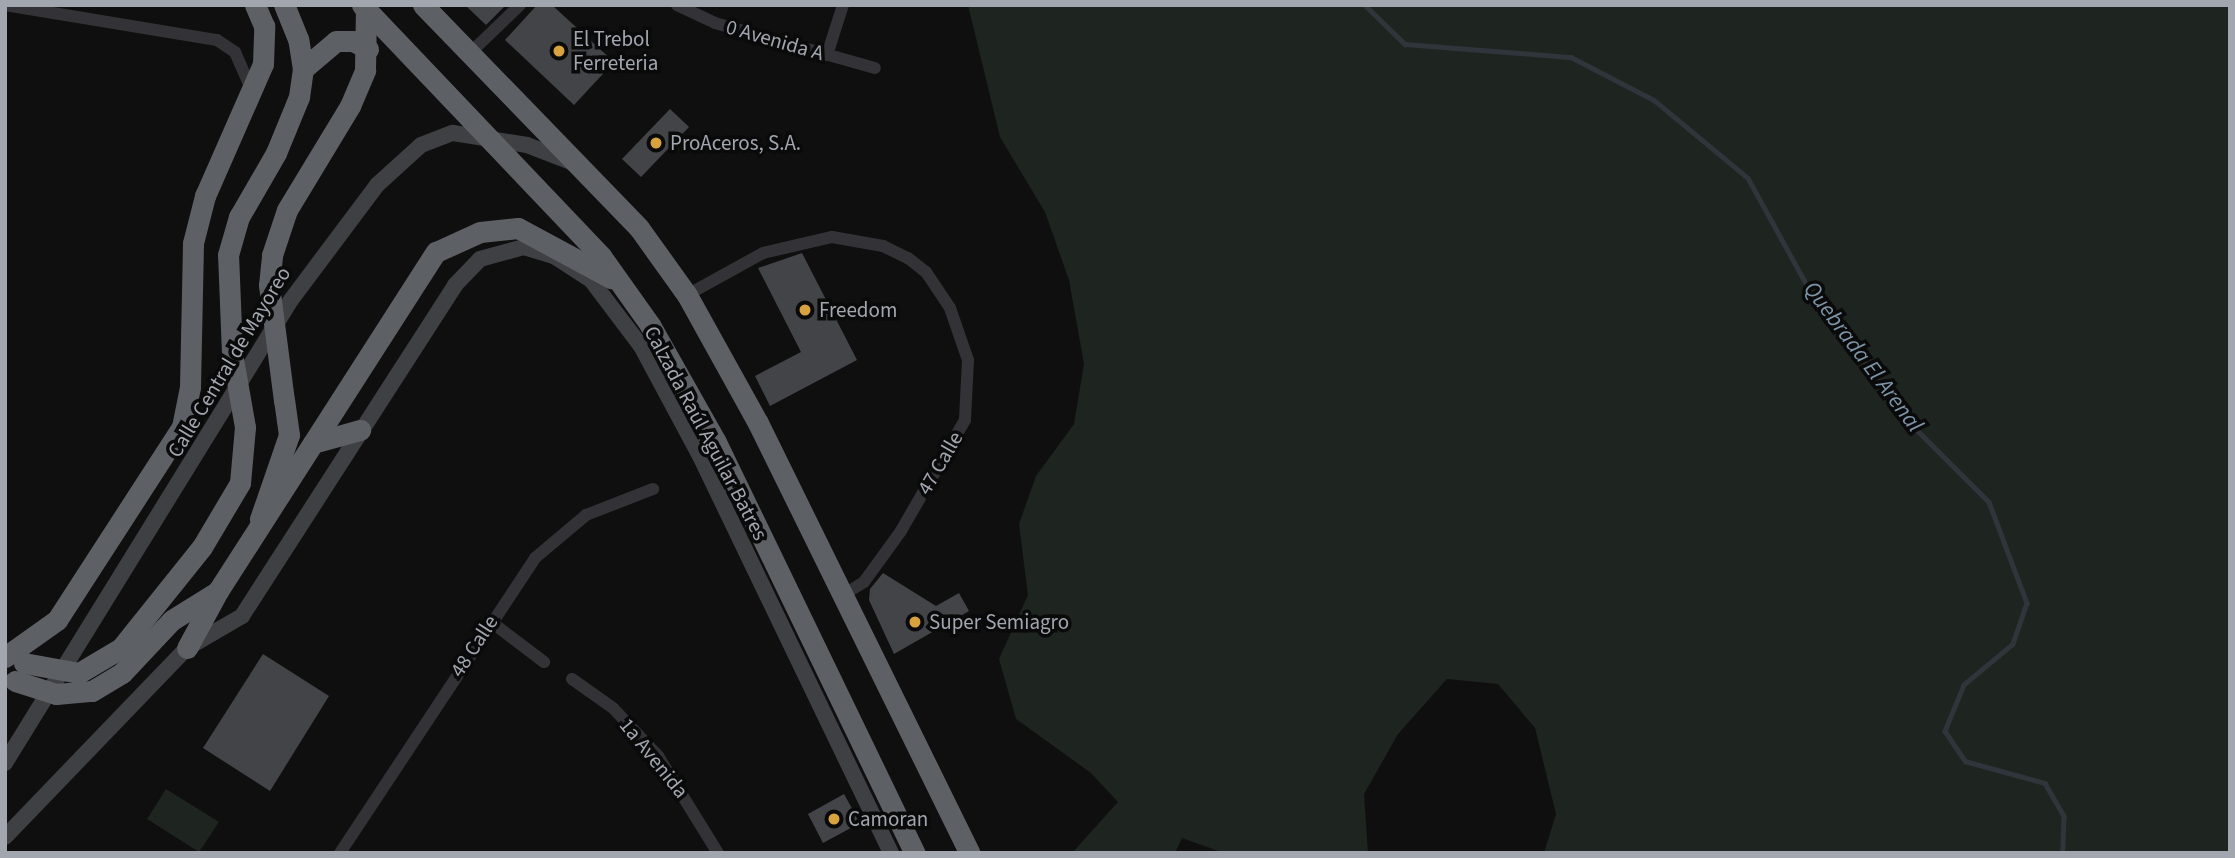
<!DOCTYPE html>
<meta charset="utf-8">
<style>
body{margin:0}
#map{position:relative;width:2235px;height:858px;overflow:hidden;background:#0f0f10;font-family:"Source Sans 3",sans-serif}
div>[style]{position:absolute}
.green>*{inset:0;background:#1e241f}
.stream>*{height:4.5px;margin:-2.25px;padding:0 2.25px;transform-origin:2.25px;border-radius:2.25px;background:#2f353b}
.building>*{inset:0;background:#434448}
.street>*{height:12px;margin:-6px;padding:0 6px;transform-origin:6px;border-radius:6px;background:#333337}
.secondary>*{height:16px;margin:-8px;padding:0 8px;transform-origin:8px;border-radius:8px;background:#3f4044}
.highway>*{height:21px;margin:-10.5px;padding:0 10.5px;transform-origin:10.5px;border-radius:10.5px;background:#5d6065}
.highway-bridge>*{height:21px;margin:-10.5px;padding:0 10.5px;transform-origin:10.5px;border-radius:10.5px;background:#5d6065}
.dots>*{width:19px;height:19px;translate:-50% -50%;box-sizing:border-box;border:4px solid #0a0a0b;border-radius:50%}
span{translate:-50% -50%;white-space:nowrap;text-align:center;line-height:1.15;-webkit-text-stroke:7px #0a0a0b;paint-order:stroke}
.poi-label{font-size:21px;color:#a2a6af}
.left{translate:0 -50%;text-align:left}
.street-label{font-size:21px;color:#a2a6af}
.water-label{font-size:23px;color:#7d94a7;font-style:italic}
.frame{position:absolute;inset:0;border:7px solid #a2a6af;pointer-events:none}
</style>
<div id="map">
<div class="green">
<i style="clip-path:polygon(968px 5px,2230px 5px,2230px 853px,1544px 853px,1556px 814px,1535px 728px,1498px 684px,1447px 679px,1398px 734px,1364px 794px,1368px 853px,1224px 853px,1182px 838px,1175px 853px,1072px 853px,1118px 802px,1091px 773px,1016px 719px,999px 659px,1028px 595px,1019px 524px,1036px 476px,1074px 424px,1084px 364px,1069px 280px,1045px 212px,1000px 137px)"></i>
<i style="clip-path:polygon(166px 789px,219px 822px,199px 852px,147px 819px)"></i>
</div>
<div class="stream">
<i style="left:1365px;top:5px;width:56px;rotate:44.3deg"></i>
<i style="left:1405px;top:44px;width:167px;rotate:4.5deg"></i>
<i style="left:1571px;top:57px;width:93px;rotate:27.4deg"></i>
<i style="left:1654px;top:100px;width:122px;rotate:39.7deg"></i>
<i style="left:1748px;top:178px;width:129px;rotate:61.2deg"></i>
<i style="left:1810px;top:291px;width:173px;rotate:52.5deg"></i>
<i style="left:1915px;top:428px;width:105px;rotate:45deg"></i>
<i style="left:1989px;top:502px;width:108px;rotate:69.4deg"></i>
<i style="left:2027px;top:603px;width:43px;rotate:108.9deg"></i>
<i style="left:2013px;top:644px;width:64px;rotate:140.1deg"></i>
<i style="left:1964px;top:685px;width:50px;rotate:112.4deg"></i>
<i style="left:1945px;top:731px;width:36px;rotate:56deg"></i>
<i style="left:1965px;top:761px;width:83px;rotate:15.4deg"></i>
<i style="left:2045px;top:783px;width:38px;rotate:60deg"></i>
<i style="left:2064px;top:816px;width:37px;rotate:92deg"></i>
</div>
<div class="building">
<i style="clip-path:polygon(465px 5px,506px 5px,486px 25px)"></i>
<i style="clip-path:polygon(537px 5px,552px 5px,614px 62px,574px 105px,505px 40px)"></i>
<i style="clip-path:polygon(670px 109px,689px 127px,641px 177px,622px 159px)"></i>
<i style="clip-path:polygon(802px 253px,857px 360px,770px 406px,755px 376px,801px 352px,758px 268px)"></i>
<i style="clip-path:polygon(883px 573px,936px 606px,959px 593px,969px 611px,894px 654px,869px 600px,870px 589px)"></i>
<i style="clip-path:polygon(263px 654px,329px 696px,270px 791px,203px 748px)"></i>
<i style="clip-path:polygon(844px 794px,860px 823px,823px 843px,808px 814px)"></i>
</div>
<div class="street">
<i style="left:5px;top:5px;width:215px;rotate:9.4deg"></i>
<i style="left:217px;top:40px;width:22px;rotate:34deg"></i>
<i style="left:235px;top:52px;width:43px;rotate:66.4deg"></i>
<i style="left:677px;top:5px;width:42px;rotate:25.3deg"></i>
<i style="left:715px;top:23px;width:166px;rotate:15.7deg"></i>
<i style="left:470px;top:53px;width:69px;rotate:-43.8deg"></i>
<i style="left:827px;top:55px;width:52px;rotate:-72.3deg"></i>
<i style="left:687px;top:295px;width:87px;rotate:-28.9deg"></i>
<i style="left:763px;top:253px;width:71px;rotate:-13.1deg"></i>
<i style="left:832px;top:237px;width:52px;rotate:10deg"></i>
<i style="left:883px;top:246px;width:28px;rotate:26deg"></i>
<i style="left:908px;top:258px;width:23px;rotate:38deg"></i>
<i style="left:926px;top:272px;width:43px;rotate:56.3deg"></i>
<i style="left:950px;top:308px;width:55px;rotate:70.9deg"></i>
<i style="left:968px;top:360px;width:60px;rotate:92.9deg"></i>
<i style="left:965px;top:420px;width:128px;rotate:120deg"></i>
<i style="left:901px;top:531px;width:63px;rotate:126deg"></i>
<i style="left:864px;top:582px;width:25px;rotate:148deg"></i>
<i style="left:490px;top:621px;width:68px;rotate:37.2deg"></i>
<i style="left:572px;top:679px;width:50px;rotate:35.3deg"></i>
<i style="left:613px;top:708px;width:66px;rotate:46.8deg"></i>
<i style="left:658px;top:756px;width:114px;rotate:58.3deg"></i>
<i style="left:340px;top:853px;width:354px;rotate:-56.5deg"></i>
<i style="left:535px;top:558px;width:67px;rotate:-40.1deg"></i>
<i style="left:586px;top:515px;width:72px;rotate:-21.2deg"></i>
</div>
<div class="secondary">
<i style="left:5px;top:763px;width:544px;rotate:-58.3deg"></i>
<i style="left:291px;top:300px;width:144px;rotate:-53.2deg"></i>
<i style="left:377px;top:185px;width:59px;rotate:-42.3deg"></i>
<i style="left:421px;top:145px;width:34px;rotate:-21deg"></i>
<i style="left:453px;top:133px;width:75px;rotate:9.2deg"></i>
<i style="left:527px;top:145px;width:50px;rotate:21deg"></i>
<i style="left:5px;top:837px;width:262px;rotate:-46.1deg"></i>
<i style="left:187px;top:648px;width:64px;rotate:-30.2deg"></i>
<i style="left:242px;top:616px;width:394px;rotate:-57.2deg"></i>
<i style="left:455px;top:285px;width:36px;rotate:-46deg"></i>
<i style="left:480px;top:259px;width:46px;rotate:-15.3deg"></i>
<i style="left:524px;top:247px;width:31px;rotate:17deg"></i>
<i style="left:554px;top:256px;width:44px;rotate:33deg"></i>
<i style="left:591px;top:280px;width:83px;rotate:52.9deg"></i>
<i style="left:641px;top:346px;width:125px;rotate:61.8deg"></i>
<i style="left:700px;top:456px;width:441px;rotate:64.3deg"></i>
</div>
<div class="highway">
<i style="left:423px;top:5px;width:310px;rotate:45.9deg"></i>
<i style="left:639px;top:228px;width:82px;rotate:54.4deg"></i>
<i style="left:687px;top:295px;width:146px;rotate:61deg"></i>
<i style="left:758px;top:423px;width:479px;rotate:63.8deg"></i>
<i style="left:303px;top:69px;width:43px;rotate:-40.3deg"></i>
<i style="left:336px;top:41px;width:17px"></i>
<i style="left:353px;top:41px;width:17px;rotate:28deg"></i>
<i style="left:601px;top:256px;width:85px;rotate:54.6deg"></i>
<i style="left:650px;top:325px;width:134px;rotate:60.6deg"></i>
<i style="left:716px;top:442px;width:457px;rotate:64.2deg"></i>
<i style="left:269px;top:285px;width:30px;rotate:-84deg"></i>
<i style="left:272px;top:255px;width:47px;rotate:-71.6deg"></i>
<i style="left:287px;top:210px;width:122px;rotate:-58.8deg"></i>
<i style="left:350px;top:106px;width:39px;rotate:-67deg"></i>
<i style="left:365px;top:70px;width:65px;rotate:-89.1deg"></i>
<i style="left:313px;top:443px;width:49px;rotate:-15.5deg"></i>
<i style="left:260px;top:519px;width:89px;rotate:-71deg"></i>
<i style="left:289px;top:435px;width:34px;rotate:-98deg"></i>
<i style="left:172px;top:620px;width:53px;rotate:-31.9deg"></i>
<i style="left:121px;top:648px;width:129px;rotate:-51.3deg"></i>
<i style="left:202px;top:547px;width:74px;rotate:-59.3deg"></i>
<i style="left:240px;top:483px;width:56px;rotate:-84.9deg"></i>
<i style="left:245px;top:427px;width:75px;rotate:-100deg"></i>
<i style="left:232px;top:353px;width:98px;rotate:-92.3deg"></i>
<i style="left:228px;top:255px;width:40px;rotate:-74deg"></i>
<i style="left:239px;top:217px;width:74px;rotate:-60deg"></i>
<i style="left:276px;top:153px;width:61px;rotate:-67.7deg"></i>
<i style="left:299px;top:97px;width:28px;rotate:-82deg"></i>
<i style="left:303px;top:69px;width:30px;rotate:-99deg"></i>
<i style="left:298px;top:39px;width:37px;rotate:-112deg"></i>
<i style="left:187px;top:648px;width:65px;rotate:-61.5deg"></i>
<i style="left:218px;top:591px;width:403px;rotate:-57.3deg"></i>
<i style="left:436px;top:252px;width:48px;rotate:-24.4deg"></i>
<i style="left:480px;top:232px;width:38px;rotate:-6deg"></i>
<i style="left:518px;top:228px;width:106px;rotate:28.3deg"></i>
<i style="left:5px;top:657px;width:64px;rotate:-35.4deg"></i>
<i style="left:57px;top:620px;width:230px;rotate:-57.1deg"></i>
<i style="left:182px;top:427px;width:41px;rotate:-78.7deg"></i>
<i style="left:190px;top:387px;width:144px;rotate:-88.8deg"></i>
<i style="left:193px;top:243px;width:49px;rotate:-75.7deg"></i>
<i style="left:205px;top:196px;width:144px;rotate:-66.3deg"></i>
<i style="left:263px;top:64px;width:38px;rotate:-88deg"></i>
<i style="left:264px;top:26px;width:23px;rotate:-113deg"></i>
</div>
<div class="highway-bridge">
<i style="left:362px;top:5px;width:347px;rotate:46.4deg"></i>
<i style="left:269px;top:285px;width:117px;rotate:82.6deg"></i>
<i style="left:24px;top:663px;width:56px;rotate:10.3deg"></i>
<i style="left:79px;top:673px;width:49px;rotate:-30.8deg"></i>
<i style="left:15px;top:681px;width:43px;rotate:17.6deg"></i>
<i style="left:56px;top:694px;width:36px;rotate:-5deg"></i>
<i style="left:92px;top:691px;width:35px;rotate:-31deg"></i>
<i style="left:122px;top:673px;width:73px;rotate:-46.7deg"></i>
</div>
<div class="dots">
<i style="left:559px;top:51px;background:#d8a23f"></i>
<i style="left:656px;top:143px;background:#d8a23f"></i>
<i style="left:805px;top:310px;background:#d8a23f"></i>
<i style="left:915px;top:622px;background:#d8a23f"></i>
<i style="left:834px;top:819px;background:#d8a23f"></i>
</div>
<div class="poi-label">
<span class="left" style="left:573px;top:51px">El Trebol<br>Ferreteria</span>
<span class="left" style="left:670px;top:143px">ProAceros, S.A.</span>
<span class="left" style="left:819px;top:310px">Freedom</span>
<span class="left" style="left:929px;top:622px">Super Semiagro</span>
<span class="left" style="left:848px;top:819px">Camoran</span>
</div>
<div class="street-label">
<span style="left:775px;top:40px;rotate:16deg">0 Avenida A</span>
<span style="left:229px;top:362px;rotate:-59deg">Calle Central de Mayoreo</span>
<span style="left:706px;top:433px;rotate:62deg">Calzada Raúl Aguilar Batres</span>
<span style="left:940px;top:463px;rotate:-60deg">47 Calle</span>
<span style="left:474px;top:646px;rotate:-57deg">48 Calle</span>
<span style="left:654px;top:758px;rotate:51deg">1a Avenida</span>
</div>
<div class="water-label">
<span style="left:1863px;top:357px;rotate:53deg">Quebrada El Arenal</span>
</div>
<div class="frame"></div>
</div>
